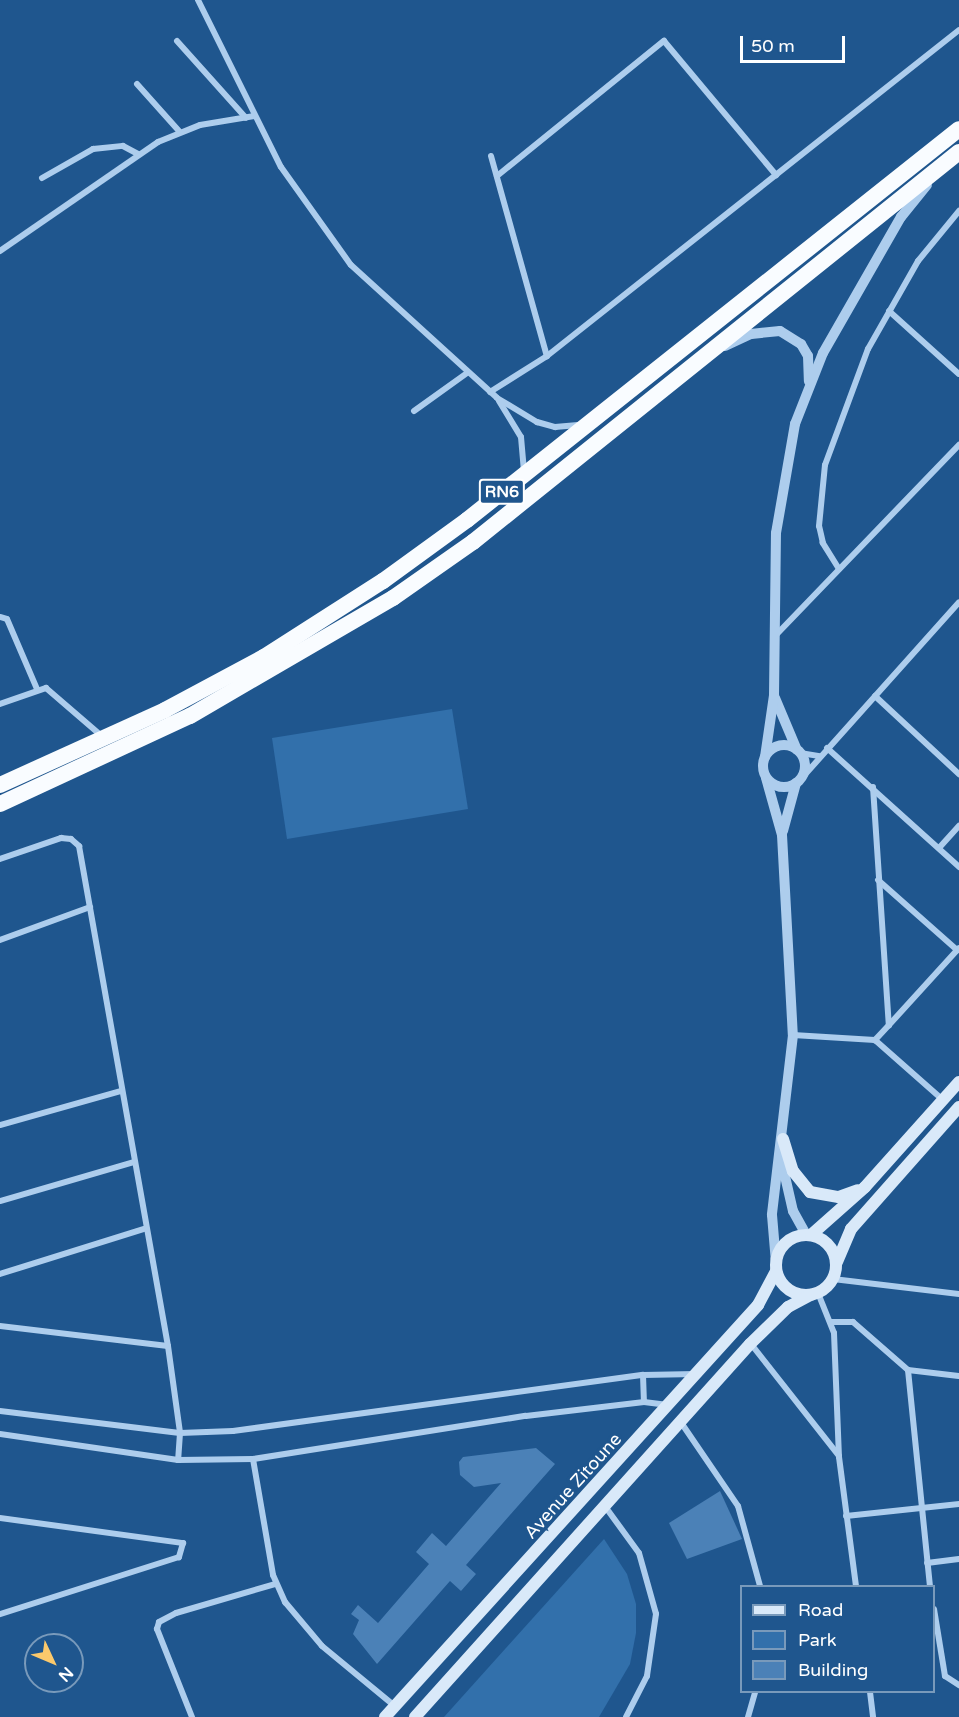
<!DOCTYPE html>
<style>
body{margin:0}
#map{position:relative;width:959px;height:1717px;overflow:hidden;background:#1f568e;font-family:"Varela Round",sans-serif}
div>[style]{position:absolute}
.green>*{inset:0;background:#3270ab}
.building>*{inset:0;background:#4b81b7}
.minor>*{height:6px;margin:-3px;padding:0 3px;transform-origin:3px;border-radius:3px;background:#adcded}
.tertiary>*{height:10px;margin:-5px;padding:0 5px;transform-origin:5px;border-radius:5px;background:#adcded}
.tertiary>.ring{margin:-5px;padding:0;box-sizing:content-box;background:none;border:10px solid #adcded;border-radius:50%}
.secondary>*{height:12px;margin:-6px;padding:0 6px;transform-origin:6px;border-radius:6px;background:#d9e9f9}
.secondary>.ring{margin:-6px;padding:0;box-sizing:content-box;background:none;border:12px solid #d9e9f9;border-radius:50%}
.trunk>*{height:16px;margin:-8px;padding:0 8px;transform-origin:8px;border-radius:8px;background:#f9fcff}
span{translate:-50% -50%;white-space:nowrap;text-align:center;line-height:1.15;-webkit-text-stroke:6px #1f568e;paint-order:stroke}
.shield-label span{padding:2px 4px;background:#1f568e;border:2px solid;border-radius:4px;-webkit-text-stroke-width:0}
.shield-label{font-size:16px;color:#fff;font-weight:700}
.street-label{font-size:18px;color:#fff}
.legend{position:absolute;left:740px;top:1585px;width:195px;height:108px;box-sizing:border-box;background:#1f568e;border:2px solid #799abb;margin:0;padding:8px 10px;list-style:none;font-size:18px;color:#fff}
.legend li{display:flex;align-items:center;gap:12px;height:30px}
.legend b{width:30px;border:2px solid #799abb}
.north{position:absolute;left:24px;top:1633px;width:60px;height:60px;box-sizing:border-box;background:#1f568e;border:2px solid #799abb;border-radius:50%;rotate:134deg;font-size:16px;font-weight:700;line-height:24px;text-align:center;color:#fff}
.north::after{content:'';display:block;margin:auto;width:21px;height:27px;background:#fbc96c;clip-path:polygon(50% 0,100% 100%,50% 72%,0 100%)}
.scale{position:absolute;left:740px;top:36px;width:105px;height:27px;box-sizing:border-box;border:3px solid #fff;border-top:0;padding-left:8px;font-size:18px;line-height:21px;white-space:nowrap;color:#fff;-webkit-text-stroke:4px #1f568e;paint-order:stroke}
</style>
<div id="map">
<div class="green">
<i style="clip-path:polygon(452px 709px,468px 809px,287px 839px,272px 738px)"></i>
<i style="clip-path:polygon(604px 1539px,627px 1574px,636px 1604px,636px 1633px,630px 1664px,599px 1717px,444px 1717px)"></i>
</div>
<div class="building">
<i style="clip-path:polygon(536px 1448px,555px 1464px,466px 1565px,476px 1574px,461px 1591px,450px 1581px,377px 1664px,353px 1634px,359px 1620px,351px 1614px,358px 1605px,378px 1623px,429px 1564px,416px 1552px,432px 1533px,446px 1546px,501px 1483px,474px 1487px,460px 1475px,459px 1462px,463px 1457px)"></i>
<i style="clip-path:polygon(720px 1491px,742px 1539px,687px 1559px,669px 1523px)"></i>
</div>
<div class="minor">
<i style="left:198px;top:0;width:186px;rotate:63.6deg"></i>
<i style="left:281px;top:167px;width:120px;rotate:54.5deg"></i>
<i style="left:351px;top:265px;width:197px;rotate:42.3deg"></i>
<i style="left:497px;top:398px;width:47px;rotate:31deg"></i>
<i style="left:537px;top:422px;width:19px;rotate:16deg"></i>
<i style="left:555px;top:427px;width:23px;rotate:-5deg"></i>
<i style="left:177px;top:41px;width:103px;rotate:48.1deg"></i>
<i style="left:137px;top:84px;width:63px;rotate:48.2deg"></i>
<i style="left:491px;top:156px;width:208px;rotate:74.4deg"></i>
<i style="left:497px;top:176px;width:215px;rotate:-39deg"></i>
<i style="left:664px;top:41px;width:175px;rotate:50.1deg"></i>
<i style="left:42px;top:178px;width:59px;rotate:-29.6deg"></i>
<i style="left:93px;top:149px;width:30px;rotate:-6deg"></i>
<i style="left:123px;top:146px;width:17px;rotate:28deg"></i>
<i style="left:0;top:251px;width:192px;rotate:-34.6deg"></i>
<i style="left:158px;top:142px;width:45px;rotate:-22deg"></i>
<i style="left:200px;top:125px;width:55px;rotate:-9.5deg"></i>
<i style="left:889px;top:311px;width:94px;rotate:42deg"></i>
<i style="left:490px;top:392px;width:67px;rotate:-32.3deg"></i>
<i style="left:547px;top:356px;width:525px;rotate:-38.35deg"></i>
<i style="left:499px;top:401px;width:42px;rotate:58.6deg"></i>
<i style="left:521px;top:437px;width:34px;rotate:85deg"></i>
<i style="left:414px;top:411px;width:65px;rotate:-35.6deg"></i>
<i style="left:839px;top:569px;width:31px;rotate:-122deg"></i>
<i style="left:823px;top:543px;width:17px;rotate:-103deg"></i>
<i style="left:819px;top:526px;width:61px;rotate:-84.4deg"></i>
<i style="left:825px;top:465px;width:124px;rotate:-69.7deg"></i>
<i style="left:868px;top:349px;width:101px;rotate:-60.4deg"></i>
<i style="left:918px;top:261px;width:65px;rotate:-50.6deg"></i>
<i style="left:0;top:617px;width:7px;rotate:16deg"></i>
<i style="left:7px;top:619px;width:76px;rotate:66.8deg"></i>
<i style="left:776px;top:635px;width:264px;rotate:-46.1deg"></i>
<i style="left:875px;top:696px;width:115px;rotate:42.9deg"></i>
<i style="left:0;top:704px;width:49px;rotate:-19.2deg"></i>
<i style="left:46px;top:688px;width:75px;rotate:40.7deg"></i>
<i style="left:827px;top:748px;width:178px;rotate:42deg"></i>
<i style="left:800px;top:753px;width:20px;rotate:9deg"></i>
<i style="left:801px;top:779px;width:237px;rotate:-48.2deg"></i>
<i style="left:873px;top:787px;width:239px;rotate:86.2deg"></i>
<i style="left:889px;top:1025px;width:21px;rotate:133deg"></i>
<i style="left:939px;top:848px;width:30px;rotate:-48deg"></i>
<i style="left:0;top:859px;width:65px;rotate:-19deg"></i>
<i style="left:61px;top:838px;width:10px;rotate:6deg"></i>
<i style="left:71px;top:839px;width:11px;rotate:41deg"></i>
<i style="left:79px;top:846px;width:508px;rotate:79.91deg"></i>
<i style="left:168px;top:1346px;width:88px;rotate:82.1deg"></i>
<i style="left:180px;top:1433px;width:27px;rotate:94deg"></i>
<i style="left:878px;top:880px;width:106px;rotate:41.5deg"></i>
<i style="left:0;top:940px;width:96px;rotate:-20.1deg"></i>
<i style="left:889px;top:1025px;width:104px;rotate:-47.7deg"></i>
<i style="left:793px;top:1035px;width:82px;rotate:3.5deg"></i>
<i style="left:875px;top:1040px;width:91px;rotate:41.4deg"></i>
<i style="left:0;top:1125px;width:126px;rotate:-15.7deg"></i>
<i style="left:0;top:1201px;width:140px;rotate:-16.2deg"></i>
<i style="left:0;top:1274px;width:151px;rotate:-17.4deg"></i>
<i style="left:833px;top:1279px;width:127px;rotate:6.8deg"></i>
<i style="left:818px;top:1293px;width:43px;rotate:68.2deg"></i>
<i style="left:834px;top:1333px;width:124px;rotate:87.7deg"></i>
<i style="left:839px;top:1457px;width:130px;rotate:82.5deg"></i>
<i style="left:831px;top:1322px;width:22px"></i>
<i style="left:853px;top:1322px;width:73px;rotate:41.1deg"></i>
<i style="left:908px;top:1370px;width:51px;rotate:6.7deg"></i>
<i style="left:0;top:1326px;width:169px;rotate:6.8deg"></i>
<i style="left:751px;top:1344px;width:142px;rotate:51.8deg"></i>
<i style="left:908px;top:1370px;width:217px;rotate:84.2deg"></i>
<i style="left:643px;top:1375px;width:27px;rotate:88deg"></i>
<i style="left:0;top:1411px;width:181px;rotate:7deg"></i>
<i style="left:180px;top:1433px;width:53px;rotate:-2.2deg"></i>
<i style="left:233px;top:1431px;width:414px;rotate:-7.8deg"></i>
<i style="left:643px;top:1375px;width:53px;rotate:-1.1deg"></i>
<i style="left:680px;top:1421px;width:103px;rotate:55.7deg"></i>
<i style="left:738px;top:1506px;width:83px;rotate:74.6deg"></i>
<i style="left:0;top:1434px;width:180px;rotate:8.3deg"></i>
<i style="left:178px;top:1460px;width:75px;rotate:-0.8deg"></i>
<i style="left:253px;top:1459px;width:276px;rotate:-9deg"></i>
<i style="left:526px;top:1416px;width:119px;rotate:-6.8deg"></i>
<i style="left:644px;top:1402px;width:24px;rotate:7deg"></i>
<i style="left:253px;top:1459px;width:118px;rotate:80.2deg"></i>
<i style="left:273px;top:1575px;width:30px;rotate:66deg"></i>
<i style="left:285px;top:1602px;width:57px;rotate:49.9deg"></i>
<i style="left:322px;top:1646px;width:96px;rotate:39.5deg"></i>
<i style="left:604px;top:1505px;width:59px;rotate:53.9deg"></i>
<i style="left:639px;top:1553px;width:63px;rotate:74.4deg"></i>
<i style="left:656px;top:1614px;width:63px;rotate:98.3deg"></i>
<i style="left:647px;top:1676px;width:46px;rotate:117.1deg"></i>
<i style="left:846px;top:1516px;width:114px;rotate:-6.1deg"></i>
<i style="left:0;top:1518px;width:185px;rotate:7.8deg"></i>
<i style="left:183px;top:1543px;width:15px;rotate:106deg"></i>
<i style="left:179px;top:1557px;width:188px;rotate:162.3deg"></i>
<i style="left:927px;top:1563px;width:32px;rotate:-7deg"></i>
<i style="left:934px;top:1609px;width:68px;rotate:80.7deg"></i>
<i style="left:945px;top:1676px;width:17px;rotate:33deg"></i>
<i style="left:870px;top:1692px;width:25px;rotate:83deg"></i>
<i style="left:192px;top:1717px;width:95px;rotate:-111.7deg"></i>
<i style="left:157px;top:1629px;width:7px;rotate:-74deg"></i>
<i style="left:159px;top:1622px;width:19px;rotate:-28deg"></i>
<i style="left:176px;top:1613px;width:103px;rotate:-16.3deg"></i>
<i style="left:748px;top:1717px;width:26px;rotate:-74deg"></i>
</div>
<div class="tertiary">
<i style="left:725px;top:346px;width:29px;rotate:-25deg"></i>
<i style="left:751px;top:334px;width:29px;rotate:-6deg"></i>
<i style="left:780px;top:331px;width:25px;rotate:32deg"></i>
<i style="left:801px;top:344px;width:14px;rotate:60deg"></i>
<i style="left:808px;top:356px;width:25px;rotate:88deg"></i>
<i style="left:775px;top:698px;width:56px;rotate:67.1deg"></i>
<i class="ring" style="left:763px;top:745px;width:32px;height:32px"></i>
<i style="left:765px;top:757px;width:63px;rotate:-81.7deg"></i>
<i style="left:774px;top:695px;width:162px;rotate:-89.3deg"></i>
<i style="left:776px;top:533px;width:111px;rotate:-80.1deg"></i>
<i style="left:795px;top:424px;width:76px;rotate:-68.5deg"></i>
<i style="left:823px;top:353px;width:157px;rotate:-60.2deg"></i>
<i style="left:901px;top:217px;width:41px;rotate:-50.9deg"></i>
<i style="left:766px;top:778px;width:59px;rotate:74.3deg"></i>
<i style="left:782px;top:835px;width:200px;rotate:86.9deg"></i>
<i style="left:793px;top:1035px;width:181px;rotate:96.7deg"></i>
<i style="left:772px;top:1215px;width:48px;rotate:85.2deg"></i>
<i style="left:783px;top:831px;width:50px;rotate:-74.8deg"></i>
<i style="left:782px;top:1163px;width:49px;rotate:77.1deg"></i>
<i style="left:793px;top:1211px;width:26px;rotate:61deg"></i>
</div>
<div class="secondary">
<i style="left:783px;top:1139px;width:34px;rotate:73deg"></i>
<i style="left:793px;top:1171px;width:27px;rotate:51deg"></i>
<i style="left:810px;top:1192px;width:29px;rotate:10deg"></i>
<i style="left:839px;top:1197px;width:20px;rotate:-20deg"></i>
<i class="ring" style="left:776px;top:1235px;width:48px;height:48px"></i>
<i style="left:811px;top:1235px;width:72px;rotate:-41.6deg"></i>
<i style="left:865px;top:1187px;width:141px;rotate:-48.2deg"></i>
<i style="left:837px;top:1262px;width:36px;rotate:-67deg"></i>
<i style="left:851px;top:1229px;width:163px;rotate:-48.5deg"></i>
<i style="left:385px;top:1717px;width:556px;rotate:-47.84deg"></i>
<i style="left:758px;top:1305px;width:38px;rotate:-62deg"></i>
<i style="left:415px;top:1717px;width:501px;rotate:-48.07deg"></i>
<i style="left:750px;top:1344px;width:53px;rotate:-44.2deg"></i>
<i style="left:788px;top:1307px;width:26px;rotate:-28deg"></i>
</div>
<div class="trunk">
<i style="left:0;top:785px;width:181px;rotate:-24.4deg"></i>
<i style="left:165px;top:710px;width:112px;rotate:-28.2deg"></i>
<i style="left:264px;top:657px;width:141px;rotate:-32.6deg"></i>
<i style="left:383px;top:581px;width:104px;rotate:-36deg"></i>
<i style="left:467px;top:520px;width:628px;rotate:-38.47deg"></i>
<i style="left:0;top:804px;width:209px;rotate:-24.9deg"></i>
<i style="left:190px;top:716px;width:235px;rotate:-30.2deg"></i>
<i style="left:393px;top:598px;width:98px;rotate:-35deg"></i>
<i style="left:473px;top:542px;width:623px;rotate:-38.75deg"></i>
</div>
<div class="shield-label">
<span style="left:502px;top:492px">RN6</span>
</div>
<div class="street-label">
<span style="left:573px;top:1486px;rotate:-48deg">Avenue Zitoune</span>
</div>
<ul class="legend">
<li><b style="height:8px;background:#d9e9f9"></b>Road</li>
<li><b style="height:16px;background:#3270ab"></b>Park</li>
<li><b style="height:16px;background:#4b81b7"></b>Building</li>
</ul>
<div class="north">N</div>
<div class="scale">50 m</div>
</div>
